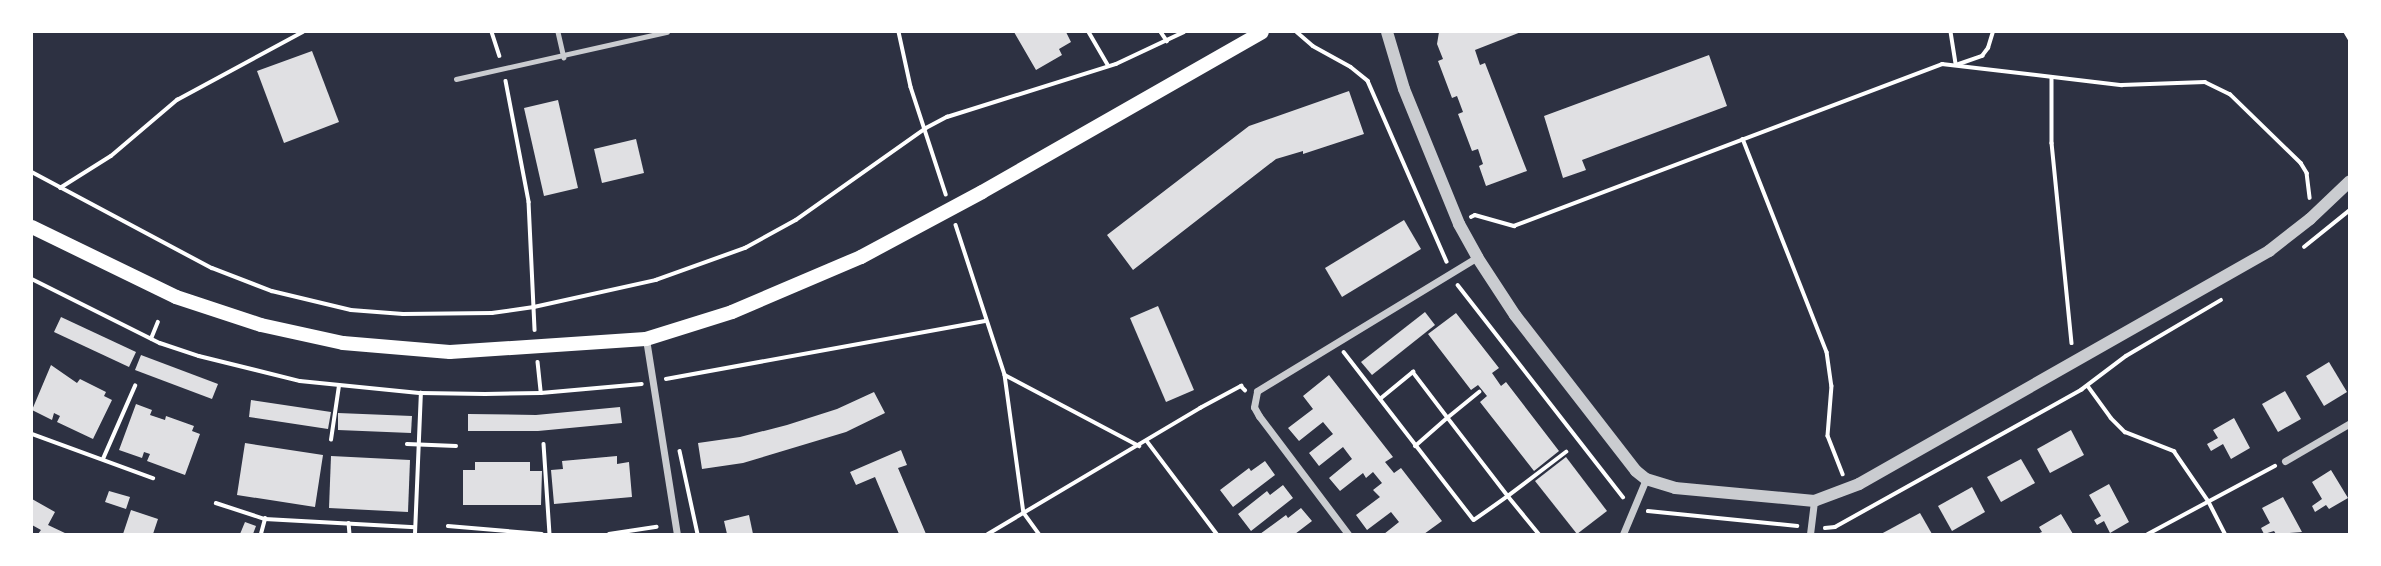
<!DOCTYPE html>
<style>
body{margin:0}
#map{position:relative;width:2381px;height:566px;overflow:hidden;background:#2d3142;font-family:"Fira Sans",sans-serif}
div>[style]{position:absolute}
.building>*{inset:0;background:#e0e0e3}
.path>*{height:3.5px;margin:-1.75px;padding:0 1.75px;transform-origin:1.75px;border-radius:1.75px;background:#fff}
.service>*{height:4.5px;margin:-2.25px;padding:0 2.25px;transform-origin:2.25px;border-radius:2.25px;background:#caccd0}
.minor>*{height:7px;margin:-3.5px;padding:0 3.5px;transform-origin:3.5px;border-radius:3.5px;background:#caccd0}
.tertiary>*{height:12px;margin:-6px;padding:0 6px;transform-origin:6px;border-radius:6px;background:#caccd0}
.secondary>*{height:14px;margin:-7px;padding:0 7px;transform-origin:7px;border-radius:7px;background:#fff}
span{translate:-50% -50%;white-space:nowrap;text-align:center;line-height:1.15;-webkit-text-stroke:6px #fff;paint-order:stroke}
.frame{position:absolute;inset:0;border:33px solid #fff;pointer-events:none}
</style>
<div id="map">
<div class="building">
<i style="clip-path:polygon(1014px 32px,1066px 32px,1071px 42px,1059px 49px,1062px 55px,1036px 70px)"></i>
<i style="clip-path:polygon(1439px 32px,1521px 32px,1475px 50px,1480px 65px,1485px 63px,1527px 171px,1486px 186px,1479px 166px,1483px 164px,1478px 149px,1472px 151px,1458px 114px,1463px 112px,1457px 96px,1452px 98px,1438px 61px,1443px 59px,1437px 44px)"></i>
<i style="clip-path:polygon(312px 51px,339px 122px,284px 143px,257px 71px)"></i>
<i style="clip-path:polygon(1709px 55px,1727px 106px,1582px 160px,1586px 170px,1563px 178px,1544px 116px)"></i>
<i style="clip-path:polygon(1349px 91px,1364px 134px,1303px 154px,1303px 151px,1276px 159px,1133px 270px,1107px 235px,1249px 126px)"></i>
<i style="clip-path:polygon(558px 100px,578px 188px,544px 196px,524px 108px)"></i>
<i style="clip-path:polygon(636px 139px,644px 173px,602px 183px,594px 149px)"></i>
<i style="clip-path:polygon(1404px 220px,1421px 249px,1342px 297px,1325px 268px)"></i>
<i style="clip-path:polygon(1158px 306px,1194px 390px,1166px 402px,1130px 318px)"></i>
<i style="clip-path:polygon(1425px 312px,1435px 325px,1372px 375px,1361px 362px)"></i>
<i style="clip-path:polygon(1456px 313px,1499px 368px,1492px 373px,1501px 386px,1506px 382px,1559px 451px,1534px 471px,1480px 402px,1487px 396px,1478px 385px,1471px 390px,1428px 334px)"></i>
<i style="clip-path:polygon(61px 317px,136px 352px,129px 367px,54px 332px)"></i>
<i style="clip-path:polygon(141px 355px,218px 384px,212px 399px,135px 370px)"></i>
<i style="clip-path:polygon(2329px 362px,2347px 392px,2324px 406px,2306px 376px)"></i>
<i style="clip-path:polygon(51px 365px,77px 383px,80px 379px,106px 392px,104px 396px,112px 400px,93px 439px,57px 422px,60px 416px,54px 413px,52px 420px,32px 410px)"></i>
<i style="clip-path:polygon(1329px 375px,1393px 457px,1385px 462px,1394px 473px,1401px 468px,1442px 521px,1424px 534px,1384px 534px,1399px 522px,1391px 512px,1367px 530px,1356px 515px,1380px 497px,1373px 490px,1382px 483px,1373px 472px,1366px 478px,1363px 473px,1340px 491px,1329px 478px,1352px 459px,1343px 447px,1319px 466px,1309px 453px,1333px 434px,1323px 422px,1299px 441px,1288px 428px,1313px 409px,1303px 396px)"></i>
<i style="clip-path:polygon(2285px 391px,2301px 419px,2278px 432px,2262px 404px)"></i>
<i style="clip-path:polygon(874px 392px,885px 413px,846px 432px,743px 463px,702px 469px,698px 443px,740px 437px,787px 425px,837px 409px)"></i>
<i style="clip-path:polygon(251px 400px,331px 412px,328px 429px,249px 417px)"></i>
<i style="clip-path:polygon(136px 404px,152px 410px,150px 415px,165px 420px,166px 416px,194px 426px,192px 431px,200px 434px,185px 475px,147px 461px,150px 454px,144px 452px,142px 458px,119px 450px)"></i>
<i style="clip-path:polygon(620px 407px,622px 423px,538px 431px,468px 431px,468px 414px,536px 415px)"></i>
<i style="clip-path:polygon(338px 413px,412px 416px,411px 433px,338px 430px)"></i>
<i style="clip-path:polygon(2234px 418px,2250px 448px,2231px 459px,2223px 444px,2211px 451px,2207px 444px,2218px 438px,2213px 430px)"></i>
<i style="clip-path:polygon(2071px 430px,2084px 455px,2050px 473px,2037px 449px)"></i>
<i style="clip-path:polygon(245px 443px,323px 455px,315px 507px,237px 495px)"></i>
<i style="clip-path:polygon(901px 450px,907px 465px,898px 468px,926px 534px,899px 534px,875px 477px,856px 485px,850px 472px)"></i>
<i style="clip-path:polygon(331px 456px,410px 460px,408px 512px,329px 508px)"></i>
<i style="clip-path:polygon(617px 456px,617px 464px,629px 462px,632px 497px,554px 504px,551px 470px,563px 469px,562px 461px)"></i>
<i style="clip-path:polygon(1566px 457px,1607px 511px,1577px 534px,1535px 481px)"></i>
<i style="clip-path:polygon(2021px 459px,2035px 483px,2001px 502px,1987px 477px)"></i>
<i style="clip-path:polygon(1265px 461px,1275px 475px,1233px 507px,1220px 490px,1249px 468px,1251px 471px)"></i>
<i style="clip-path:polygon(475px 462px,530px 462px,530px 471px,542px 471px,541px 505px,463px 505px,463px 470px,475px 470px)"></i>
<i style="clip-path:polygon(2331px 470px,2348px 498px,2329px 509px,2326px 505px,2315px 512px,2312px 506px,2322px 499px,2312px 482px)"></i>
<i style="clip-path:polygon(2109px 484px,2129px 522px,2110px 533px,2104px 521px,2097px 525px,2094px 520px,2101px 516px,2089px 495px)"></i>
<i style="clip-path:polygon(1283px 485px,1293px 498px,1251px 531px,1238px 514px,1267px 491px,1270px 495px)"></i>
<i style="clip-path:polygon(1972px 487px,1985px 512px,1952px 531px,1938px 506px)"></i>
<i style="clip-path:polygon(109px 491px,130px 497px,126px 509px,105px 502px)"></i>
<i style="clip-path:polygon(2283px 497px,2302px 532px,2276px 534px,2274px 531px,2264px 534px,2261px 528px,2270px 523px,2262px 508px)"></i>
<i style="clip-path:polygon(32px 499px,55px 512px,48px 525px,67px 534px,38px 534px,41px 530px,32px 525px)"></i>
<i style="clip-path:polygon(1301px 508px,1312px 521px,1295px 534px,1260px 534px,1286px 515px,1288px 518px)"></i>
<i style="clip-path:polygon(131px 510px,158px 519px,153px 534px,123px 534px)"></i>
<i style="clip-path:polygon(1920px 513px,1932px 534px,1881px 534px)"></i>
<i style="clip-path:polygon(2061px 514px,2073px 534px,2037px 534px,2042px 532px,2039px 527px)"></i>
<i style="clip-path:polygon(749px 515px,753px 534px,727px 534px,724px 521px)"></i>
<i style="clip-path:polygon(245px 522px,256px 526px,253px 534px,240px 534px)"></i>
</div>
<div class="path">
<i style="left:492px;top:32px;width:25px;rotate:72deg"></i>
<i style="left:899px;top:32px;width:56px;rotate:77.7deg"></i>
<i style="left:911px;top:87px;width:113px;rotate:71.9deg"></i>
<i style="left:1089px;top:32px;width:39px;rotate:60deg"></i>
<i style="left:1161px;top:32px;width:11px;rotate:56deg"></i>
<i style="left:1297px;top:32px;width:21px;rotate:41deg"></i>
<i style="left:1313px;top:46px;width:43px;rotate:28.9deg"></i>
<i style="left:1351px;top:67px;width:22px;rotate:39deg"></i>
<i style="left:1368px;top:81px;width:197px;rotate:66.4deg"></i>
<i style="left:1951px;top:32px;width:33px;rotate:81deg"></i>
<i style="left:1956px;top:65px;width:28px;rotate:-19deg"></i>
<i style="left:1982px;top:56px;width:10px;rotate:-53deg"></i>
<i style="left:1988px;top:48px;width:17px;rotate:-73deg"></i>
<i style="left:2346px;top:32px;width:8px;rotate:60deg"></i>
<i style="left:2052px;top:77px;width:66px;rotate:90deg"></i>
<i style="left:2052px;top:143px;width:201px;rotate:84.3deg"></i>
<i style="left:506px;top:81px;width:123px;rotate:79.2deg"></i>
<i style="left:529px;top:202px;width:128px;rotate:87.3deg"></i>
<i style="left:1743px;top:139px;width:229px;rotate:68.5deg"></i>
<i style="left:1827px;top:352px;width:34px;rotate:82deg"></i>
<i style="left:1832px;top:386px;width:50px;rotate:94.6deg"></i>
<i style="left:1828px;top:436px;width:41px;rotate:68.5deg"></i>
<i style="left:32px;top:172px;width:204px;rotate:28.1deg"></i>
<i style="left:212px;top:268px;width:64px;rotate:21deg"></i>
<i style="left:272px;top:291px;width:81px;rotate:13.5deg"></i>
<i style="left:351px;top:310px;width:52px;rotate:4.4deg"></i>
<i style="left:403px;top:314px;width:89px;rotate:-0.6deg"></i>
<i style="left:492px;top:313px;width:42px;rotate:-8.1deg"></i>
<i style="left:534px;top:307px;width:125px;rotate:-12.5deg"></i>
<i style="left:656px;top:280px;width:95px;rotate:-19.8deg"></i>
<i style="left:745px;top:248px;width:58px;rotate:-28.8deg"></i>
<i style="left:796px;top:220px;width:159px;rotate:-35.3deg"></i>
<i style="left:926px;top:128px;width:24px;rotate:-28deg"></i>
<i style="left:947px;top:117px;width:177px;rotate:-17.4deg"></i>
<i style="left:1116px;top:64px;width:75px;rotate:-25.2deg"></i>
<i style="left:60px;top:188px;width:60px;rotate:-32.1deg"></i>
<i style="left:111px;top:156px;width:87px;rotate:-40.3deg"></i>
<i style="left:177px;top:100px;width:143px;rotate:-28.4deg"></i>
<i style="left:1471px;top:217px;width:4px;rotate:-27deg"></i>
<i style="left:1475px;top:215px;width:41px;rotate:15.8deg"></i>
<i style="left:1514px;top:226px;width:458px;rotate:-20.7deg"></i>
<i style="left:1942px;top:64px;width:181px;rotate:6.7deg"></i>
<i style="left:2122px;top:85px;width:83px;rotate:-2.1deg"></i>
<i style="left:2205px;top:82px;width:28px;rotate:26deg"></i>
<i style="left:2230px;top:94px;width:99px;rotate:44.2deg"></i>
<i style="left:2301px;top:163px;width:12px;rotate:59deg"></i>
<i style="left:2307px;top:173px;width:25px;rotate:83deg"></i>
<i style="left:956px;top:225px;width:158px;rotate:71.9deg"></i>
<i style="left:1005px;top:375px;width:139px;rotate:82.2deg"></i>
<i style="left:1024px;top:513px;width:26px;rotate:54deg"></i>
<i style="left:2304px;top:247px;width:59px;rotate:-38.8deg"></i>
<i style="left:32px;top:279px;width:143px;rotate:26.6deg"></i>
<i style="left:160px;top:343px;width:41px;rotate:18.4deg"></i>
<i style="left:199px;top:356px;width:104px;rotate:13.9deg"></i>
<i style="left:300px;top:381px;width:122px;rotate:5.7deg"></i>
<i style="left:421px;top:393px;width:64px;rotate:0.9deg"></i>
<i style="left:485px;top:394px;width:56px;rotate:-1deg"></i>
<i style="left:541px;top:393px;width:101px;rotate:-5.1deg"></i>
<i style="left:1458px;top:285px;width:269px;rotate:52.1deg"></i>
<i style="left:151px;top:339px;width:18px;rotate:-68deg"></i>
<i style="left:1344px;top:352px;width:212px;rotate:52.3deg"></i>
<i style="left:1474px;top:520px;width:42px;rotate:-35.2deg"></i>
<i style="left:1508px;top:496px;width:49px;rotate:50.8deg"></i>
<i style="left:538px;top:362px;width:30px;rotate:84deg"></i>
<i style="left:1005px;top:375px;width:152px;rotate:27.9deg"></i>
<i style="left:666px;top:379px;width:324px;rotate:-10.3deg"></i>
<i style="left:2088px;top:386px;width:39px;rotate:54deg"></i>
<i style="left:2111px;top:418px;width:20px;rotate:45deg"></i>
<i style="left:2125px;top:432px;width:53px;rotate:21.2deg"></i>
<i style="left:2174px;top:451px;width:62px;rotate:55.5deg"></i>
<i style="left:2209px;top:502px;width:36px;rotate:63deg"></i>
<i style="left:1480px;top:392px;width:41px;rotate:140.9deg"></i>
<i style="left:1448px;top:418px;width:98px;rotate:52.4deg"></i>
<i style="left:1508px;top:496px;width:73px;rotate:-37.2deg"></i>
<i style="left:1380px;top:399px;width:43px;rotate:-39.3deg"></i>
<i style="left:1413px;top:372px;width:58px;rotate:52.7deg"></i>
<i style="left:1448px;top:418px;width:43px;rotate:138.8deg"></i>
<i style="left:32px;top:434px;width:129px;rotate:20deg"></i>
<i style="left:331px;top:440px;width:55px;rotate:-81.6deg"></i>
<i style="left:1147px;top:441px;width:116px;rotate:53deg"></i>
<i style="left:407px;top:444px;width:49px;rotate:2.3deg"></i>
<i style="left:544px;top:444px;width:90px;rotate:86.2deg"></i>
<i style="left:680px;top:451px;width:85px;rotate:77.8deg"></i>
<i style="left:103px;top:459px;width:80px;rotate:-66.3deg"></i>
<i style="left:216px;top:503px;width:52px;rotate:18.1deg"></i>
<i style="left:265px;top:519px;width:150px;rotate:3.1deg"></i>
<i style="left:1648px;top:511px;width:150px;rotate:5.7deg"></i>
<i style="left:349px;top:523px;width:11px;rotate:85deg"></i>
<i style="left:448px;top:526px;width:94px;rotate:4.9deg"></i>
<i style="left:1825px;top:528px;width:10px;rotate:-6deg"></i>
<i style="left:1835px;top:527px;width:282px;rotate:-29.1deg"></i>
<i style="left:2081px;top:390px;width:56px;rotate:-37.1deg"></i>
<i style="left:2126px;top:356px;width:110px;rotate:-30.5deg"></i>
<i style="left:261px;top:534px;width:16px;rotate:-75deg"></i>
<i style="left:415px;top:534px;width:141px;rotate:-87.6deg"></i>
<i style="left:609px;top:534px;width:48px;rotate:-8.5deg"></i>
<i style="left:988px;top:534px;width:247px;rotate:-30.7deg"></i>
<i style="left:1200px;top:408px;width:47px;rotate:-28.2deg"></i>
<i style="left:1241px;top:386px;width:6px;rotate:45deg"></i>
<i style="left:2148px;top:534px;width:144px;rotate:-28.2deg"></i>
</div>
<div class="service">
<i style="left:558px;top:32px;width:26px;rotate:77deg"></i>
<i style="left:456px;top:79px;width:216px;rotate:-12.6deg"></i>
</div>
<div class="minor">
<i style="left:646px;top:339px;width:197px;rotate:81deg"></i>
<i style="left:2285px;top:461px;width:75px;rotate:-30.3deg"></i>
<i style="left:1348px;top:534px;width:148px;rotate:-127deg"></i>
<i style="left:1259px;top:416px;width:10px;rotate:-119deg"></i>
<i style="left:1254px;top:407px;width:16px;rotate:-79deg"></i>
<i style="left:1257px;top:391px;width:258px;rotate:-31.3deg"></i>
<i style="left:1623px;top:534px;width:60px;rotate:-67.3deg"></i>
<i style="left:1810px;top:534px;width:33px;rotate:-83deg"></i>
</div>
<div class="tertiary">
<i style="left:1387px;top:32px;width:59px;rotate:73.4deg"></i>
<i style="left:1404px;top:89px;width:146px;rotate:67.8deg"></i>
<i style="left:1459px;top:224px;width:38px;rotate:61deg"></i>
<i style="left:1477px;top:257px;width:69px;rotate:56.8deg"></i>
<i style="left:1515px;top:315px;width:197px;rotate:52.2deg"></i>
<i style="left:1636px;top:471px;width:13px;rotate:39deg"></i>
<i style="left:1646px;top:479px;width:30px;rotate:17deg"></i>
<i style="left:1675px;top:488px;width:140px;rotate:5.3deg"></i>
<i style="left:1814px;top:501px;width:48px;rotate:-20.7deg"></i>
<i style="left:1859px;top:484px;width:472px;rotate:-29.6deg"></i>
<i style="left:2269px;top:251px;width:52px;rotate:-38deg"></i>
<i style="left:2310px;top:219px;width:55px;rotate:-43.5deg"></i>
</div>
<div class="secondary">
<i style="left:32px;top:227px;width:160px;rotate:25.9deg"></i>
<i style="left:176px;top:297px;width:89px;rotate:18.2deg"></i>
<i style="left:261px;top:325px;width:84px;rotate:12.4deg"></i>
<i style="left:343px;top:343px;width:107px;rotate:4.8deg"></i>
<i style="left:450px;top:352px;width:196px;rotate:-3.8deg"></i>
<i style="left:646px;top:339px;width:90px;rotate:-17.4deg"></i>
<i style="left:732px;top:312px;width:140px;rotate:-23.1deg"></i>
<i style="left:861px;top:257px;width:137px;rotate:-28.2deg"></i>
<i style="left:982px;top:192px;width:322px;rotate:-29.7deg"></i>
</div>
<div class="frame"></div>
</div>
